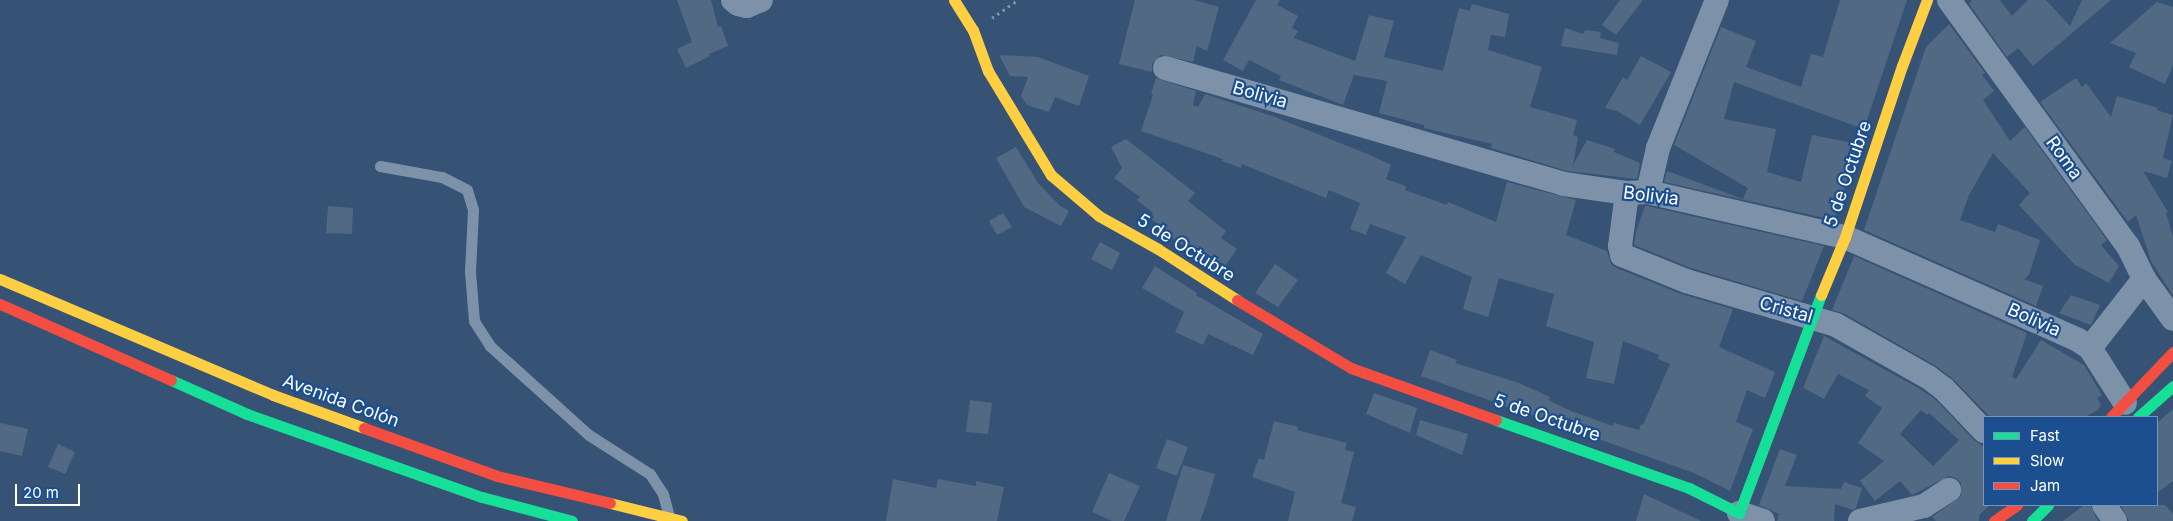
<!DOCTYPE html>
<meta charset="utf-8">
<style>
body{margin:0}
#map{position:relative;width:2173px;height:521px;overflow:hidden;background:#365274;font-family:Inter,sans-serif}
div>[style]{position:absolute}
.building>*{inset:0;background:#526984}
.path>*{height:3px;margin-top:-1.5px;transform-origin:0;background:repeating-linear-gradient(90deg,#7d92a8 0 2.5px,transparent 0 6.5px)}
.lane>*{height:11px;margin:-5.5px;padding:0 5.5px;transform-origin:5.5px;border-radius:5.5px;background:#7d92a8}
.street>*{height:24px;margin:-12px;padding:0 12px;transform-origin:12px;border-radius:12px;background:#7d92a8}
.fast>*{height:11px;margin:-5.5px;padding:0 5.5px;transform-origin:5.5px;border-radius:5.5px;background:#16e098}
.slow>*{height:11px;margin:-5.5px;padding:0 5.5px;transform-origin:5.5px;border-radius:5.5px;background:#ffcf43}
.jam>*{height:11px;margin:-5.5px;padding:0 5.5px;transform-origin:5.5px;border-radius:5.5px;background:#f24e42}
span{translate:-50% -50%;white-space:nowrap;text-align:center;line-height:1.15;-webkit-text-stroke:4.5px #1b4f8f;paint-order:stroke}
.street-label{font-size:18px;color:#fff}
.legend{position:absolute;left:1983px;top:416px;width:175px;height:90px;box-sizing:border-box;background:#1b4f8f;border:1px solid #7695bc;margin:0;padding:6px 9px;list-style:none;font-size:15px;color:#fff}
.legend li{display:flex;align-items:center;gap:10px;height:25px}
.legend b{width:25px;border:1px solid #7695bc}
.scale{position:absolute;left:15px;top:484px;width:65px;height:22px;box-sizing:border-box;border:2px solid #fff;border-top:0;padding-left:6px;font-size:15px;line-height:18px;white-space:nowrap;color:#fff;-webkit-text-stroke:4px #1b4f8f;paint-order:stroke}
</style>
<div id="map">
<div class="building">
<i style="clip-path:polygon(677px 0,711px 0,718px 27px,721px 26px,728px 46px,709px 54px,710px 56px,686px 68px,677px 49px,692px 42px)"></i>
<i style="clip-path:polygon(1135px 0,1194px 0,1219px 7px,1207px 51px,1197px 46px,1193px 62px,1161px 55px,1152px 64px,1152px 72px,1119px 64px)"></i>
<i style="clip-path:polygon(1256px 0,1280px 0,1277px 5px,1298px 16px,1292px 28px,1298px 31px,1294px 38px,1355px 61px,1369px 15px,1394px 21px,1384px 57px,1443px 71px,1459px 8px,1470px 11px,1472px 4px,1509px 14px,1505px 37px,1491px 35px,1488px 50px,1542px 67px,1530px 107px,1577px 120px,1573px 135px,1578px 137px,1573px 165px,1587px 140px,1615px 149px,1614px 152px,1640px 163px,1637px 179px,1567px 171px,1491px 148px,1492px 144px,1424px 128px,1424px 125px,1379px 113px,1387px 81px,1354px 75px,1343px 105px,1279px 80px,1281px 76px,1249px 60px,1243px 71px,1223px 60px)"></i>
<i style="clip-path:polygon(1620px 0,1643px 0,1616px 35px,1602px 25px)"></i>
<i style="clip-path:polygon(1840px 0,1907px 0,1864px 129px,1734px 82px,1724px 119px,1776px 129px,1767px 172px,1801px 182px,1812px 135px,1859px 144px,1834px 220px,1664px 182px,1667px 171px,1743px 199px,1748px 188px,1674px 145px,1721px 27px,1756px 41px,1746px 67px,1801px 87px,1811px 54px,1823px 57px)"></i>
<i style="clip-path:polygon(1972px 0,2000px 0,2012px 16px,2028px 0,2046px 0,2070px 26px,2082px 0,2111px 0,2033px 66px,2018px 48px,2007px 57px,1969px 4px)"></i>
<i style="clip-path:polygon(2157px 2px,2173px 7px,2173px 65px,2165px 84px,2129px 67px,2136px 53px,2110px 43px)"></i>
<i style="clip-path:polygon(1949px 24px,1985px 73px,1982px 75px,1994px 91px,1983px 100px,2010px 141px,2025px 127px,2107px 240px,2101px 245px,2119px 266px,2109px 283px,2075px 265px,2019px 205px,2030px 193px,1993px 153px,1969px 195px,1960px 220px,1995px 232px,1998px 224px,2040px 240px,2029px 275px,2024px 279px,2043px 286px,2036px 306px,1864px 230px,1926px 47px)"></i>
<i style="clip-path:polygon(1565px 28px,1583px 34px,1585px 30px,1601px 32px,1600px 38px,1619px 43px,1617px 55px,1561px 46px)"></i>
<i style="clip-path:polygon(999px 55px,1038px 57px,1089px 76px,1079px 106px,1055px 97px,1049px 112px,1027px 105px,1021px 96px,1028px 77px,1010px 76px)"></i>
<i style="clip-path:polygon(1641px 56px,1671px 72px,1640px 125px,1617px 111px,1605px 108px,1623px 77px,1627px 80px)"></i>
<i style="clip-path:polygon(1156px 78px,1196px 91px,1193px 105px,1198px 107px,1205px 94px,1275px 117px,1370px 155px,1391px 165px,1386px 179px,1406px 186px,1405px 190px,1447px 205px,1448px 202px,1496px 222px,1507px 182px,1576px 200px,1566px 235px,1607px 251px,1611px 264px,1617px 268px,1681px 294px,1733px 309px,1719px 347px,1775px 372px,1765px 398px,1747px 390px,1736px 422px,1753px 429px,1730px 491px,1694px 473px,1421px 376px,1430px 350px,1457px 360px,1455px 363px,1519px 383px,1550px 397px,1548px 400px,1571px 411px,1613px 426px,1614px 423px,1639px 430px,1641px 424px,1643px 425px,1670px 364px,1658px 359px,1659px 355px,1623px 341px,1614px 384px,1586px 378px,1594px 342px,1546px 326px,1554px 294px,1499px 278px,1488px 317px,1463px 309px,1472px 277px,1421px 255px,1405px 284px,1386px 273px,1406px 237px,1370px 224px,1366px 235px,1350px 229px,1360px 203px,1329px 190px,1326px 198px,1242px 164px,1241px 168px,1222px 161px,1223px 159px,1141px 131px,1153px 95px,1151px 94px)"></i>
<i style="clip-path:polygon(2076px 78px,2082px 87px,2086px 83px,2111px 117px,2117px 96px,2158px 108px,2156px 110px,2173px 115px,2163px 158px,2172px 161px,2167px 178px,2143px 171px,2168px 212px,2166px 213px,2173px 237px,2173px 296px,2151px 261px,2136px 215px,2128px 222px,2040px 102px)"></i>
<i style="clip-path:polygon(1126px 139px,1195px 193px,1188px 201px,1226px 231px,1221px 238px,1237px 249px,1223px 269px,1216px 264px,1214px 267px,1168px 235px,1170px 233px,1150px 218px,1153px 213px,1137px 200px,1140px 197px,1114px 178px,1122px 168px,1111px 147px)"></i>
<i style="clip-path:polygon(1016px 147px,1038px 183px,1060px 206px,1069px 211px,1061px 226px,1024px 207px,996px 158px)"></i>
<i style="clip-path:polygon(328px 206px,353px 208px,352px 234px,326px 233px)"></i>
<i style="clip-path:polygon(1645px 206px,1647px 206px,1824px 246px,1802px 301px,1691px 268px,1634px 245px,1636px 232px)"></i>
<i style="clip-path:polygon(1003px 213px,1012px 227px,997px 235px,989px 221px)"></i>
<i style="clip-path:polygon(1100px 242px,1120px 253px,1112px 270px,1091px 259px)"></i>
<i style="clip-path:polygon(1854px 256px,2027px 333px,2012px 377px,2016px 379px,2041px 340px,2084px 365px,2102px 395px,2097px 398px,2101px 405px,2098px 410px,2085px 417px,1990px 417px,1954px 380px,1936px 366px,1843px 313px,1832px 310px)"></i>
<i style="clip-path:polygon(1275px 264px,1298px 280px,1278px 307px,1255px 293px)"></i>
<i style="clip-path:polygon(1155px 266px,1197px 293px,1196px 295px,1263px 334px,1253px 355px,1208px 334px,1203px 345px,1175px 332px,1184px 312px,1142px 288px)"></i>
<i style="clip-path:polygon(2071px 295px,2100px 305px,2091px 325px,2059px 313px)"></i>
<i style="clip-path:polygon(evenodd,1824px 336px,1920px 389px,1935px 399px,1974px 440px,1984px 447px,1984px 505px,1990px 505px,1980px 514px,1979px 521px,1936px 521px,1932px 517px,1961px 496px,1961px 483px,1956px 478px,1949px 476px,1912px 495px,1900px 481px,1875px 501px,1860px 481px,1884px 461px,1858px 443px,1882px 408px,1865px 396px,1869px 390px,1838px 374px,1824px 399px,1803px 388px,1824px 336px,1921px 410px,1927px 415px,1929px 413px,1959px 440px,1933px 466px,1900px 434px,1921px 410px)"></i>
<i style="clip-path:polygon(1374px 393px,1417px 408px,1410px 433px,1366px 414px)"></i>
<i style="clip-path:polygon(970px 400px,992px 403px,988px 434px,966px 432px)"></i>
<i style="clip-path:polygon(2173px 409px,2173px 481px,2157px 493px,2157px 423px)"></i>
<i style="clip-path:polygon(1420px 420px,1468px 434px,1462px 455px,1416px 435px)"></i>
<i style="clip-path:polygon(1274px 421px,1298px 427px,1297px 430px,1347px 443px,1345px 450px,1354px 452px,1341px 503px,1356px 507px,1352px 521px,1288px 521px,1295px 492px,1252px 477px,1259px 458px,1264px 460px)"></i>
<i style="clip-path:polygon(0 423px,28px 429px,22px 456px,0 451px)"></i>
<i style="clip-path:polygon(1167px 439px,1188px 447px,1177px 476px,1156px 468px)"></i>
<i style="clip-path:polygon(58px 444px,75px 452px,65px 474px,48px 467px)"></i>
<i style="clip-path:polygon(1780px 449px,1797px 455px,1785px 486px,1841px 489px,1844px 482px,1862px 488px,1856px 508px,1853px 510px,1835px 504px,1834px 521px,1777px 521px,1779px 514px,1759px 505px)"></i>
<i style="clip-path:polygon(1183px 465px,1215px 474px,1207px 502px,1200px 521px,1166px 521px)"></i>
<i style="clip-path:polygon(1109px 473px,1140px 486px,1124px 521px,1112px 521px,1092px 512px)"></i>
<i style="clip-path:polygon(893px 479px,936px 488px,938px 479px,976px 486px,976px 481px,1004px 487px,997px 521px,886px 521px)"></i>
<i style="clip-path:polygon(1644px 494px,1701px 521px,1636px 521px)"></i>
<i style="clip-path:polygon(2084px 505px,2090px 505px,2098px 521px,2063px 521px)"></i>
<i style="clip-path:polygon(2121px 505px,2165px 505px,2173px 514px,2173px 521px,2129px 521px)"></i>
</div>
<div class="path">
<i style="left:992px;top:18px;width:32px;rotate:-35deg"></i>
</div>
<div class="lane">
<i style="left:380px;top:166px;width:63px;rotate:10.1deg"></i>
<i style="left:442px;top:177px;width:28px;rotate:27deg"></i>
<i style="left:467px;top:190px;width:21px;rotate:73deg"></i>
<i style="left:473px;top:210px;width:62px;rotate:92.8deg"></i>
<i style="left:470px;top:272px;width:49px;rotate:85.3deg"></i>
<i style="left:474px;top:321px;width:30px;rotate:57deg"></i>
<i style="left:490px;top:346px;width:133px;rotate:42deg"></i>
<i style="left:589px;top:435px;width:72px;rotate:32.6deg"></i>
<i style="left:650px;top:474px;width:24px;rotate:57deg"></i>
<i style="left:663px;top:494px;width:24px;rotate:75deg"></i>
</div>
<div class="street">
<i style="left:733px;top:0;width:6px;rotate:39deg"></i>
<i style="left:738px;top:4px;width:9px;rotate:13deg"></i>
<i style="left:747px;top:6px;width:15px;rotate:-23deg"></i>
<i style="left:1949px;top:0;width:304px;rotate:54deg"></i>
<i style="left:2128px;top:246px;width:37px;rotate:64deg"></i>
<i style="left:2144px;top:279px;width:49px;rotate:54.1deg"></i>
<i style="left:1165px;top:68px;width:416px;rotate:16.2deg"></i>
<i style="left:1564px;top:184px;width:64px;rotate:8.1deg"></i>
<i style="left:1627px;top:193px;width:21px;rotate:-3deg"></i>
<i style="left:1648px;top:192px;width:202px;rotate:12.9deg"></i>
<i style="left:1845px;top:237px;width:255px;rotate:23.8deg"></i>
<i style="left:2078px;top:340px;width:14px;rotate:34deg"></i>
<i style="left:2090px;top:348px;width:65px;rotate:57.5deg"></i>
<i style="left:1648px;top:192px;width:45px;rotate:-77.2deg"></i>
<i style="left:1658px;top:148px;width:159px;rotate:-68.3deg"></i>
<i style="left:1627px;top:193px;width:53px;rotate:97.5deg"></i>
<i style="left:1620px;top:246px;width:9px;rotate:77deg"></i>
<i style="left:1622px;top:255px;width:69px;rotate:22.1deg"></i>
<i style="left:1686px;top:281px;width:156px;rotate:16.3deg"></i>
<i style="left:1836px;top:325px;width:106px;rotate:29.5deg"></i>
<i style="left:1928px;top:377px;width:20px;rotate:37deg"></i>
<i style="left:1944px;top:389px;width:58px;rotate:46.4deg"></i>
<i style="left:2090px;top:348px;width:88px;rotate:-52deg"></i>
<i style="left:2104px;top:505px;width:19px;rotate:55deg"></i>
<i style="left:1739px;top:513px;width:25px;rotate:18deg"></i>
<i style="left:1860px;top:521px;width:66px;rotate:-13.2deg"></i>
<i style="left:1924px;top:506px;width:30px;rotate:-33deg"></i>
</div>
<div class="fast">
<i style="left:171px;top:380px;width:83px;rotate:24.1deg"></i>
<i style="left:247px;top:414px;width:249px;rotate:19.5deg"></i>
<i style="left:482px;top:497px;width:93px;rotate:14.9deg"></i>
<i style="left:2138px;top:417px;width:47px;rotate:-41.5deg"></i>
<i style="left:1496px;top:420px;width:205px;rotate:19.4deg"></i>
<i style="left:1689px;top:488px;width:56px;rotate:26.6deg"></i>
<i style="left:1739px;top:513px;width:233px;rotate:-69.4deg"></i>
<i style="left:2032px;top:521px;width:23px;rotate:-45deg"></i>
</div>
<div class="slow">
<i style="left:954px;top:0;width:36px;rotate:58deg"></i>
<i style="left:973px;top:30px;width:44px;rotate:69.9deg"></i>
<i style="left:988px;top:71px;width:122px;rotate:58.8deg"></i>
<i style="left:1051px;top:175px;width:63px;rotate:40.5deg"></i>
<i style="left:1099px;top:216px;width:68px;rotate:29.2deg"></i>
<i style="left:1158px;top:249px;width:94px;rotate:32.8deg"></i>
<i style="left:0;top:279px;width:297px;rotate:23deg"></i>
<i style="left:273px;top:395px;width:97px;rotate:19.9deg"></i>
<i style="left:1821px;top:295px;width:63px;rotate:-67.5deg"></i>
<i style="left:1845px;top:237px;width:180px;rotate:-71.6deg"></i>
<i style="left:1902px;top:66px;width:71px;rotate:-69.3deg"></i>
<i style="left:610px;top:503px;width:74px;rotate:14deg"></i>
</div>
<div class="jam">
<i style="left:1237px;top:300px;width:133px;rotate:30.8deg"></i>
<i style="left:1351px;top:368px;width:154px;rotate:19.7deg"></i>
<i style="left:0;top:304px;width:187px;rotate:24deg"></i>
<i style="left:2111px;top:417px;width:90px;rotate:-46.4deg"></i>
<i style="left:364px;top:428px;width:141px;rotate:19.8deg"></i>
<i style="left:497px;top:476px;width:116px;rotate:13.4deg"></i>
<i style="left:1994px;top:521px;width:28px;rotate:-35deg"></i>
</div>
<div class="street-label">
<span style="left:1260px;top:95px;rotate:16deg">Bolivia</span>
<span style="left:2064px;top:158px;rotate:54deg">Roma</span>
<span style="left:1848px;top:174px;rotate:-71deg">5 de Octubre</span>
<span style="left:1651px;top:196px;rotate:7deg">Bolivia</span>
<span style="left:1186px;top:248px;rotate:32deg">5 de Octubre</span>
<span style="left:1786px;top:310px;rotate:16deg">Cristal</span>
<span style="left:2034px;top:320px;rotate:24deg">Bolivia</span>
<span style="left:341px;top:401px;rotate:20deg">Avenida Colón</span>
<span style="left:1547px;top:418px;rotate:19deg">5 de Octubre</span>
</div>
<ul class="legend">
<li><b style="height:6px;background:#16e098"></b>Fast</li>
<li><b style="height:6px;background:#ffcf43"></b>Slow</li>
<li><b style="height:6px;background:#f24e42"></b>Jam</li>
</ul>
<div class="scale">20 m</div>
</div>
